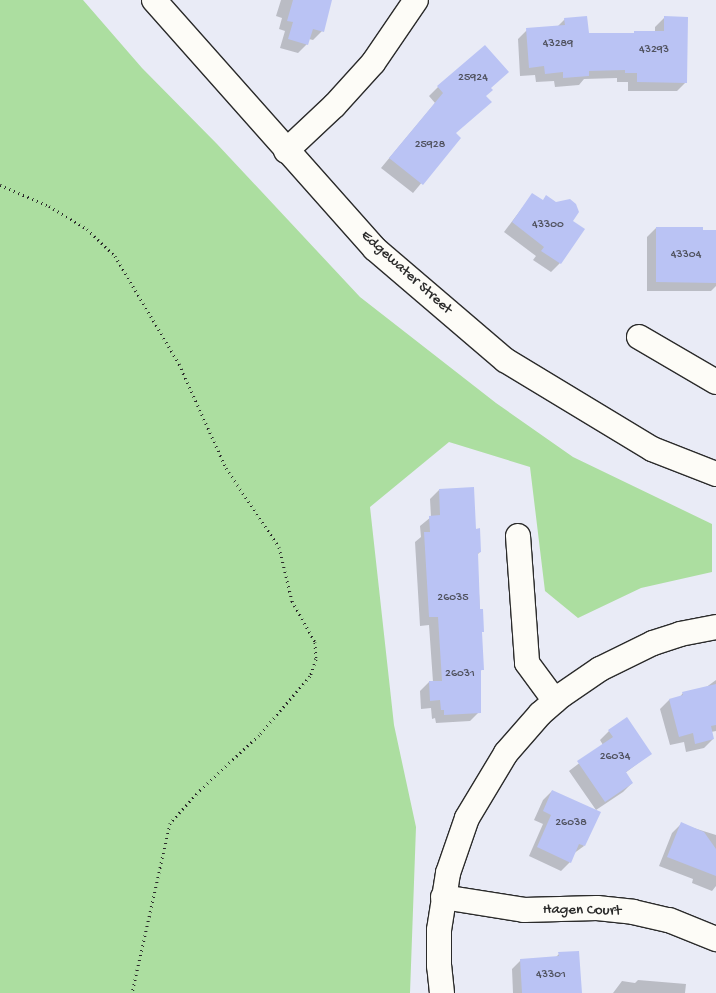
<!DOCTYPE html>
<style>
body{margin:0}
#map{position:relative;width:716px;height:993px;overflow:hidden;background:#e9ebf6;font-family:"Gochi Hand",sans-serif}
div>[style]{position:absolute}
.green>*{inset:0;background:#acdea0}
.shadow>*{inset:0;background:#0003}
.building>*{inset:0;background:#bac3f4}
.path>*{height:3px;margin-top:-1.5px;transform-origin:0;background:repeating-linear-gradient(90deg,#2b2b2b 0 1px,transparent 0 5px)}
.roads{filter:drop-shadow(1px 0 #2b2b2b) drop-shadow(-1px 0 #2b2b2b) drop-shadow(0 1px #2b2b2b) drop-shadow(0 -1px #2b2b2b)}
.minor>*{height:24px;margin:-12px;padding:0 12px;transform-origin:12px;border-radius:12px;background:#fdfcf7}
span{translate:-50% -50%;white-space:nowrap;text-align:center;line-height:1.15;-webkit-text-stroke:5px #fdfcf7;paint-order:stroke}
.number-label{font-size:12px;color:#4f515d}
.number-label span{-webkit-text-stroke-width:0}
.street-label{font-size:15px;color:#2b2b2b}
</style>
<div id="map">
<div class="green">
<i style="clip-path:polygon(0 0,83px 0,142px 68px,217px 144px,360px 297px,496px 403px,573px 457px,712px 524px,712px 572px,641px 588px,578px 618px,545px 591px,530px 467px,449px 442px,370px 507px,394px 725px,416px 827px,410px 993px,0 993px)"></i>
</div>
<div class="shadow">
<i style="clip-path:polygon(281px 0,331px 0,322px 31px,313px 40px,309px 39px,307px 44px,298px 53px,280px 48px,285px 31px,279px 29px,282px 18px,276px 16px)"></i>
<i style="clip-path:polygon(664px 18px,686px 82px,677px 91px,628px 91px,628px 82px,617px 82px,617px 78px,584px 79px,579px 85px,555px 87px,554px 81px,536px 82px,535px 75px,520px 76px,518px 39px,527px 30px,557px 27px,565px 19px,587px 34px,655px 33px,655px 27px)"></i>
<i style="clip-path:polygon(438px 87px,489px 88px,454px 134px,459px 138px,413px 193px,381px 168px,435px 103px,429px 96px)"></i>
<i style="clip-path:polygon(532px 195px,571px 221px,560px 263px,551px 272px,533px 260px,536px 256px,504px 232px)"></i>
<i style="clip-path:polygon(656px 228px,716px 231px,716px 286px,711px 291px,647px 291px,647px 237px)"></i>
<i style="clip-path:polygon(439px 490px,475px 530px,480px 552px,477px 555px,483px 669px,479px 672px,479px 712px,470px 721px,436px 723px,435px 718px,432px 719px,431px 708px,421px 709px,420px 691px,429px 682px,433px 682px,429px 625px,420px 626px,415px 542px,421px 537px,420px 526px,431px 517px,430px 499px)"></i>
<i style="clip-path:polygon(716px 680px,716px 731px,711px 732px,713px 739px,704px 748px,686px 752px,684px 742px,670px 745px,660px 709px,669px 700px,679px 698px,683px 693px,705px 688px)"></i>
<i style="clip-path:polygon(609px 731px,650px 754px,625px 773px,632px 783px,623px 792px,596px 810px,569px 771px,603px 745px,600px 740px)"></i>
<i style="clip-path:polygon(552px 791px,584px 846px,573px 854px,570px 862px,561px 871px,529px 856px,543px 824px,534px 820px,543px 800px)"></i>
<i style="clip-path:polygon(681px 824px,716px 835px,716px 886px,712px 891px,692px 883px,693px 879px,659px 866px,672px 833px)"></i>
<i style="clip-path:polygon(559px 954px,580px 993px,513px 993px,512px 969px,521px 960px,555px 958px)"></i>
<i style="clip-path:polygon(638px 980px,686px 984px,685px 993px,613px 993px,622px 981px,635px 983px)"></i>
</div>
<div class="building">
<i style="clip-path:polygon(293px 0,332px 0,324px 32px,313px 29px,308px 45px,288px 39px,293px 22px,287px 21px)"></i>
<i style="clip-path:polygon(587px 16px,589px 33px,634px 33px,634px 31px,664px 31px,664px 16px,688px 17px,687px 83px,637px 82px,637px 73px,625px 73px,625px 70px,589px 71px,589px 76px,563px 78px,563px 72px,545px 74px,544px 66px,529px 68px,526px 28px,565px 25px,564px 18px)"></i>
<i style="clip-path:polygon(485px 45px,509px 72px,491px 88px,493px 90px,486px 96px,492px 102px,456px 133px,461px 138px,423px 185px,389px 158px,443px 93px,437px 86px)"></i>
<i style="clip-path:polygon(532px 193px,543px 200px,546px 195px,556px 202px,570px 199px,576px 204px,579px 212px,573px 221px,585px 229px,561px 264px,541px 251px,544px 247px,512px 222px)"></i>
<i style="clip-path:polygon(656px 227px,703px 227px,703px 230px,716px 230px,716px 283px,656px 282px)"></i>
<i style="clip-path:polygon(474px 487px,476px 529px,480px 528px,481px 552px,478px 553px,480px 609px,483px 609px,484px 632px,482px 632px,484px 670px,481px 670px,481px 713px,444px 715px,444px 710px,441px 710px,440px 700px,430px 701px,429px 681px,442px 681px,438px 617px,429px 617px,424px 532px,430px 532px,429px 516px,440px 515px,439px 489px)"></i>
<i style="clip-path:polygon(716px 684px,716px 725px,711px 726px,714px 739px,695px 744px,693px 733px,679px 737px,669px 699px,683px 695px,682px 692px)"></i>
<i style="clip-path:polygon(627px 717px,652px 754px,626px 772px,633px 783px,605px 802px,577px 761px,613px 737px,608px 730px)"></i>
<i style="clip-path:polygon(552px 790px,601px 812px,585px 846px,579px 844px,571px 863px,537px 847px,551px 815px,543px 811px)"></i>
<i style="clip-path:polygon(681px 822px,704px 832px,716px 849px,716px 876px,667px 857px)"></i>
<i style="clip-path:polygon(579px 951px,582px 993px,522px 993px,520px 959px,559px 956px,558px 952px)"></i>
</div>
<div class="path">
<i style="left:0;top:185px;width:53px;rotate:23.2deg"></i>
<i style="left:49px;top:206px;width:44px;rotate:31.2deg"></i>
<i style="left:87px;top:229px;width:39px;rotate:44deg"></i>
<i style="left:115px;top:256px;width:126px;rotate:59.3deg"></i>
<i style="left:179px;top:364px;width:114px;rotate:65.7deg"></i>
<i style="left:226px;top:468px;width:95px;rotate:56.1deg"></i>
<i style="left:279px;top:547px;width:56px;rotate:76.5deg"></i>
<i style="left:292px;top:601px;width:47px;rotate:60.7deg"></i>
<i style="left:315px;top:642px;width:17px;rotate:87deg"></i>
<i style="left:316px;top:659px;width:18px;rotate:109deg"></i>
<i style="left:310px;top:676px;width:78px;rotate:130.8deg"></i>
<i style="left:259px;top:735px;width:81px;rotate:137deg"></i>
<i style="left:200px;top:790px;width:45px;rotate:132.3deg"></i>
<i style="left:170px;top:823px;width:174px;rotate:102.6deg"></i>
</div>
<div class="roads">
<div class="minor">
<i style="left:154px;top:0;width:333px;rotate:48.4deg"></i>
<i style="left:375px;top:249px;width:171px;rotate:40.5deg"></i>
<i style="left:505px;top:360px;width:172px;rotate:31.2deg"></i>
<i style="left:652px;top:449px;width:69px;rotate:21.3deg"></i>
<i style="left:286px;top:151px;width:66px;rotate:-43.2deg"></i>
<i style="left:334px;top:106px;width:58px;rotate:-47.8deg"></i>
<i style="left:373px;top:63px;width:76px;rotate:-55.7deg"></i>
<i style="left:639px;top:337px;width:89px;rotate:30.3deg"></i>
<i style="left:518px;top:536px;width:127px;rotate:85.9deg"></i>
<i style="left:527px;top:663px;width:47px;rotate:53.6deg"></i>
<i style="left:443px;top:897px;width:82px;rotate:9.1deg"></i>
<i style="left:524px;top:910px;width:73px;rotate:-1.6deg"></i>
<i style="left:597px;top:908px;width:36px;rotate:6deg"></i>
<i style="left:633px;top:912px;width:37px;rotate:13deg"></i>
<i style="left:669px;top:920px;width:51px;rotate:22deg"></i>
<i style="left:442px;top:993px;width:27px;rotate:-96deg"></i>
<i style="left:439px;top:966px;width:36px;rotate:-90deg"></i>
<i style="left:439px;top:930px;width:58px;rotate:-81deg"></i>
<i style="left:448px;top:873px;width:58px;rotate:-70.9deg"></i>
<i style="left:467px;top:818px;width:76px;rotate:-59deg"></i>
<i style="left:506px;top:753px;width:52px;rotate:-48.9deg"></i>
<i style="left:540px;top:714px;width:29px;rotate:-41deg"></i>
<i style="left:562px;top:695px;width:46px;rotate:-34.4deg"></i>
<i style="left:600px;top:669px;width:59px;rotate:-26.1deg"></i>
<i style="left:653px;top:643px;width:28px;rotate:-18deg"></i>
<i style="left:680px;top:634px;width:37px;rotate:-11deg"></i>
</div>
</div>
<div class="number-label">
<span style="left:558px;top:45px">43289</span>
<span style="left:654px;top:51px">43293</span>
<span style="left:473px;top:79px">25924</span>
<span style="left:430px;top:146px">25928</span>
<span style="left:548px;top:226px">43300</span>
<span style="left:686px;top:256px">43304</span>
<span style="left:453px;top:599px">26035</span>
<span style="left:460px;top:675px">26031</span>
<span style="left:615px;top:758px">26034</span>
<span style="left:571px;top:824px">26038</span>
<span style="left:551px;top:976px">43301</span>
</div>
<div class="street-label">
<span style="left:406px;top:273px;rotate:42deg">Edgewater Street</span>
<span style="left:582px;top:911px;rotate:1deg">Hagen Court</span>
</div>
</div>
